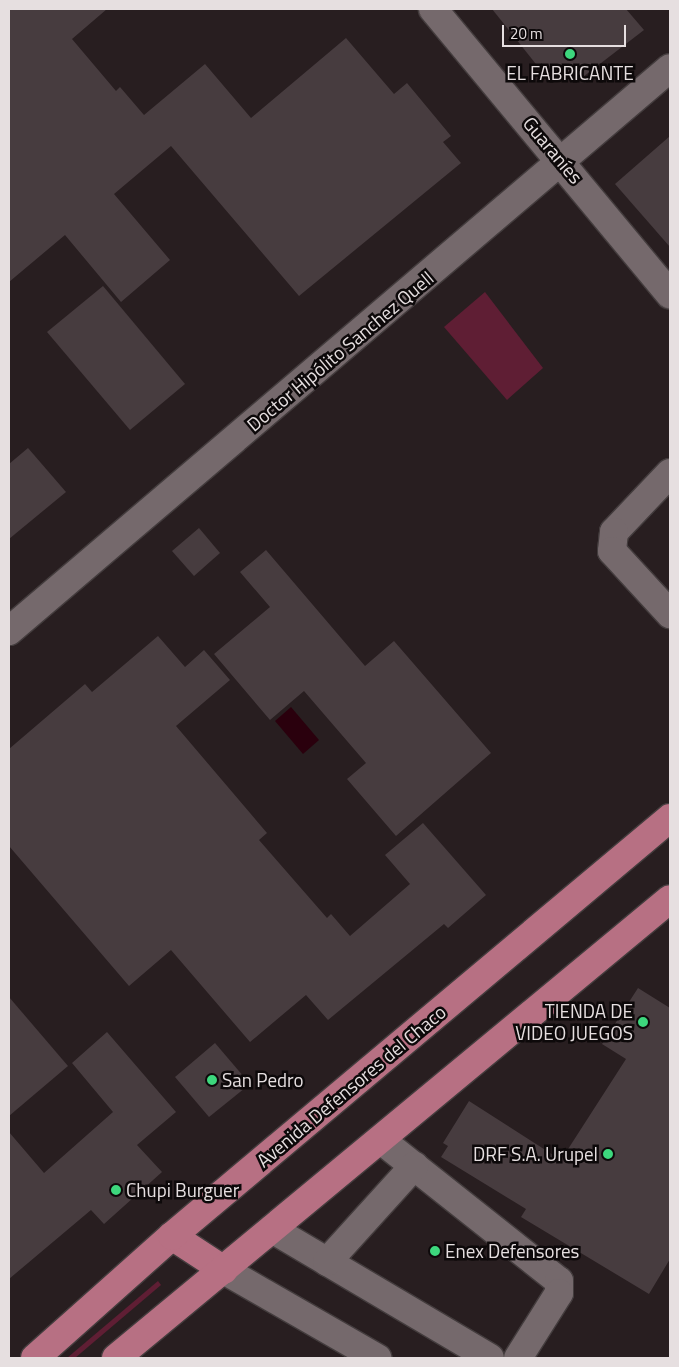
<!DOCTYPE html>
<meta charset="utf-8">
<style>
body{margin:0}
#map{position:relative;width:679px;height:1367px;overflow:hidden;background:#281e20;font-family:"Titillium Web",sans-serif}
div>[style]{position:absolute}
.green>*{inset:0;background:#5f1e34}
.water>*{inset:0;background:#2a000d}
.building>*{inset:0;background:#473c3f}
.roads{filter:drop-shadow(1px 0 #433c3d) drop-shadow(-1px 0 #433c3d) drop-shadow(0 1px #433c3d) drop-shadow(0 -1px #433c3d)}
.minor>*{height:28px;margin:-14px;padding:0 14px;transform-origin:14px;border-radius:14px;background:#75696c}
.highway>*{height:28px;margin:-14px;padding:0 14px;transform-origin:14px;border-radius:14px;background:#b77083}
.dots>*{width:14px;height:14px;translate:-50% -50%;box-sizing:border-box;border:2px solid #0d090a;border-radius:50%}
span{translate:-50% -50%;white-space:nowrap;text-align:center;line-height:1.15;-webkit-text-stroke:5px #0d090a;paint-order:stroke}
.poi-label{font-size:19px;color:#e6dfe0}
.right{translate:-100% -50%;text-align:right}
.left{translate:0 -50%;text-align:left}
.street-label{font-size:19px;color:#e6dfe0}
.frame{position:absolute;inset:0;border:10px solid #e6dfe0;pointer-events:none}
.scale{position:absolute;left:502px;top:25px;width:124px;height:22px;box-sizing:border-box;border:2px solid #e6dfe0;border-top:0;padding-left:6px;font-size:15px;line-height:18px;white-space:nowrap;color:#e6dfe0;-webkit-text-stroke:4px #0d090a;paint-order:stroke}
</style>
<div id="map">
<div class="green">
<i style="clip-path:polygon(485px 292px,543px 368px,507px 400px,444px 327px)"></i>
<i style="clip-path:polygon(158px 1281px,161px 1285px,75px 1358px,67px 1358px)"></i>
</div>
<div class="water">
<i style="clip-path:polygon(291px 707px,319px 740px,303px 754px,275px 721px)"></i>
</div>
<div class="building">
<i style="clip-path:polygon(9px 9px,107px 9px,72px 39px,116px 91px,120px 87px,144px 115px,205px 64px,251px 118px,346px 38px,394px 94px,407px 83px,451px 136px,443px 142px,461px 163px,299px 296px,171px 146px,114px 194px,170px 260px,121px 302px,65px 235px,9px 282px)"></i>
<i style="clip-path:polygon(492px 9px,626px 9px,644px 30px,579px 80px,547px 78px)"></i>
<i style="clip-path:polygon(670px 136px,670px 247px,615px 184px)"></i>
<i style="clip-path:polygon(103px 286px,185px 384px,130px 430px,47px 332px)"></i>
<i style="clip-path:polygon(28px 448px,66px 492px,9px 539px,9px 464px)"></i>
<i style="clip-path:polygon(199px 528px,220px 553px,194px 576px,172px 551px)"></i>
<i style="clip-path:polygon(266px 550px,365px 666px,394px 641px,491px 753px,396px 836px,347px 779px,366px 763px,304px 691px,270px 720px,214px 654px,270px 607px,240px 572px)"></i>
<i style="clip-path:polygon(158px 636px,185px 667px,204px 650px,230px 680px,176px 726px,267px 833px,259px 840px,327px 918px,331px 914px,350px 936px,410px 884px,385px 855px,423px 823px,486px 895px,448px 928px,444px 924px,328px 1020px,306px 995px,250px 1042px,171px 950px,129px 986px,9px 846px,9px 749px,85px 684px,92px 692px)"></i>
<i style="clip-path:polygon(638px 988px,670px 1008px,670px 1259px,649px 1294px,521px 1217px,526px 1209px,441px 1157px,448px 1146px,443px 1143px,469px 1101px,561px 1160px,626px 1059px,602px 1044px)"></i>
<i style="clip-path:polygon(9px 997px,68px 1066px,9px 1116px)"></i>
<i style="clip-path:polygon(107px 1032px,176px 1112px,137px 1145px,162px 1172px,104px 1224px,91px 1210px,9px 1279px,9px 1132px,44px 1173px,113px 1112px,72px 1063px)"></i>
<i style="clip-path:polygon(215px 1043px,250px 1084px,209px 1117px,175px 1077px)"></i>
</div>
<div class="roads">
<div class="minor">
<i style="left:433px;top:9px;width:371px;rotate:50.3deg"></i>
<i style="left:670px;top:473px;width:81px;rotate:133.5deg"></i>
<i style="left:614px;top:532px;width:19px;rotate:96deg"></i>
<i style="left:612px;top:551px;width:86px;rotate:47.4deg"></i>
<i style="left:9px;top:631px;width:868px;rotate:-40.42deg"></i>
<i style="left:381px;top:1140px;width:227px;rotate:38.4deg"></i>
<i style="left:559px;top:1281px;width:12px;rotate:90deg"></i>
<i style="left:559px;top:1293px;width:77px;rotate:122.2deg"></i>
<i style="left:272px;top:1229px;width:253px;rotate:30.6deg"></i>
<i style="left:327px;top:1262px;width:130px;rotate:-47.8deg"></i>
<i style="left:224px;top:1270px;width:177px;rotate:29.9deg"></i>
</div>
<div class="highway">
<i style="left:172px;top:1236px;width:62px;rotate:33.2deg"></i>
<i style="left:35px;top:1358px;width:183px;rotate:-41.7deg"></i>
<i style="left:172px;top:1236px;width:650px;rotate:-40.01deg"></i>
<i style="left:116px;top:1358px;width:719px;rotate:-39.64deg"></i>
</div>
</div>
<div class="dots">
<i style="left:570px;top:54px;background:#3dd77d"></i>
<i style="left:643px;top:1022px;background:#3dd77d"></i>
<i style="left:212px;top:1080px;background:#3dd77d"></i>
<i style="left:608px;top:1154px;background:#3dd77d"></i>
<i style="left:116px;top:1190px;background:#3dd77d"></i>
<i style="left:435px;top:1251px;background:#3dd77d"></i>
</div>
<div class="poi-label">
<span style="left:570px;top:73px">EL FABRICANTE</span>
<span class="right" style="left:633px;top:1022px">TIENDA DE<br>VIDEO JUEGOS</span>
<span class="left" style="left:222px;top:1080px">San Pedro</span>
<span class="right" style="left:598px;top:1154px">DRF S.A. Urupel</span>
<span class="left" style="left:126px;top:1190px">Chupi Burguer</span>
<span class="left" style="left:445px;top:1251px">Enex Defensores</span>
</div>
<div class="street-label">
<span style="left:553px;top:150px;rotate:50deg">Guaraníes</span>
<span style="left:340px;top:351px;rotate:-40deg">Doctor Hipólito Sanchez Quell</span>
<span style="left:351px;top:1086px;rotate:-40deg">Avenida Defensores del Chaco</span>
</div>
<div class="frame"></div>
<div class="scale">20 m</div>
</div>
